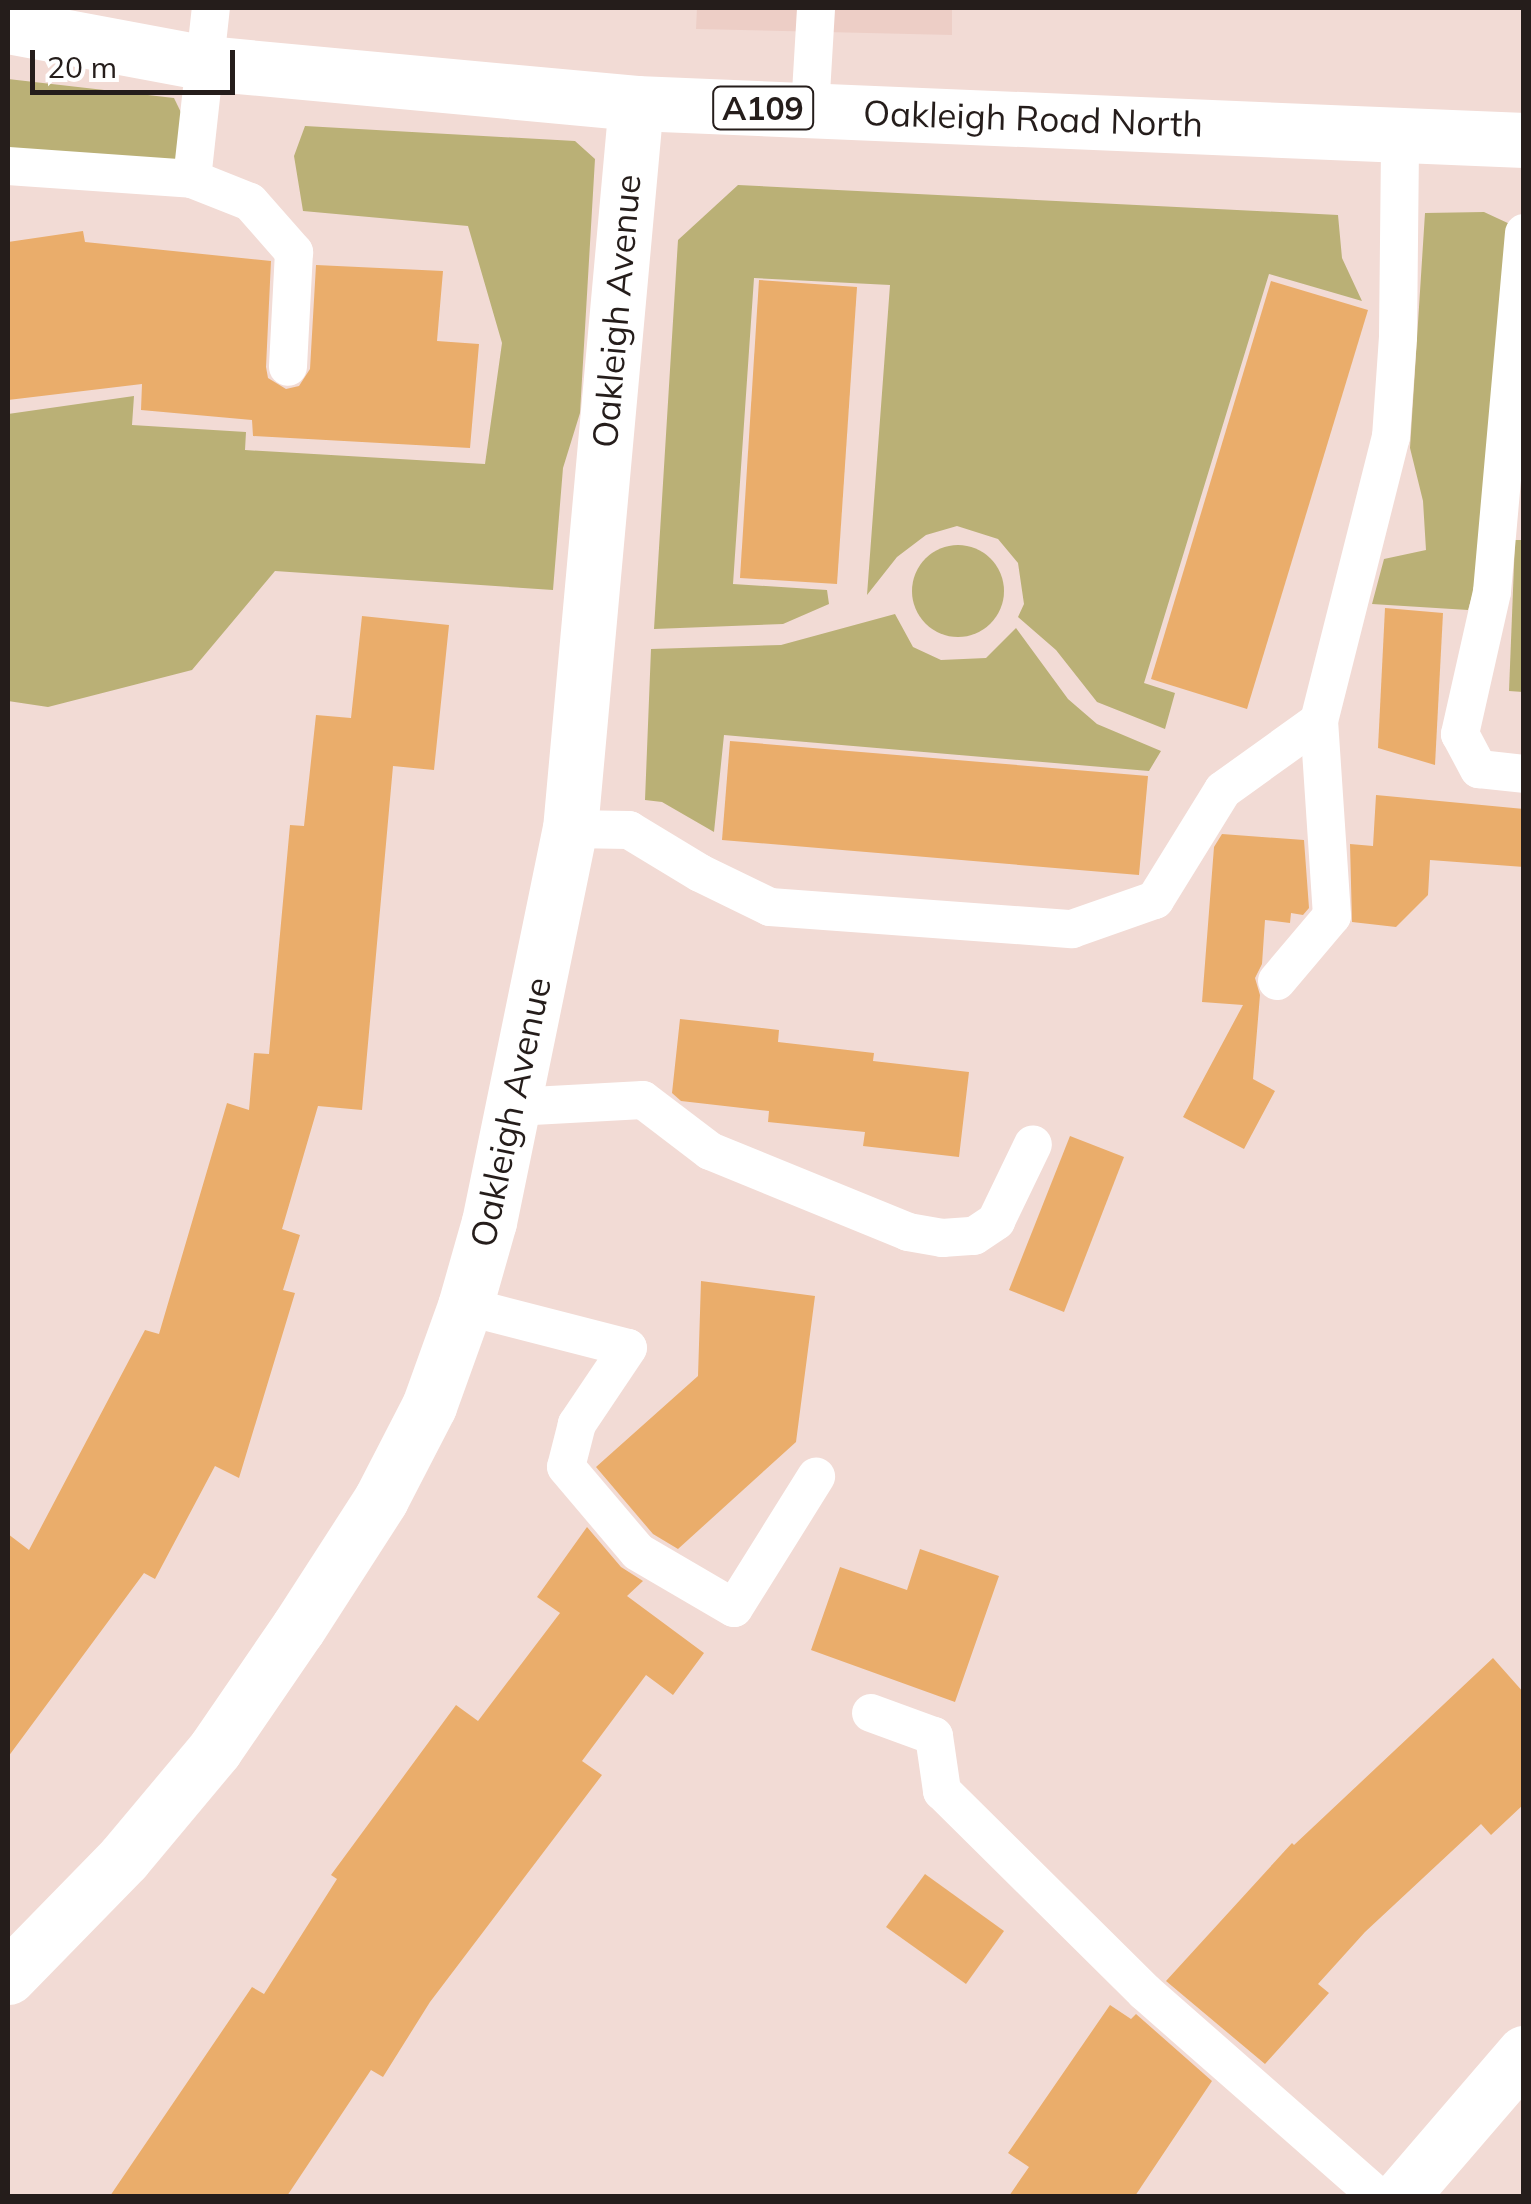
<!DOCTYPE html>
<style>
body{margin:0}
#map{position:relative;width:1531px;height:2204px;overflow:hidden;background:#f2dbd5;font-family:Mulish,sans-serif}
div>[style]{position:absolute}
.built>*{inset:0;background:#edcec6}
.green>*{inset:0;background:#bab076}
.round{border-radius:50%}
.building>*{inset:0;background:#eaad6b}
.lane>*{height:38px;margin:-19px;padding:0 19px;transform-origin:19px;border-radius:19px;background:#fff}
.street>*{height:55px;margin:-27.5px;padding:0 27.5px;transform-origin:27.5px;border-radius:27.5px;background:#fff}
.secondary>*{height:55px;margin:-27.5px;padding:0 27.5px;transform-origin:27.5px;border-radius:27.5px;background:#fff}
.primary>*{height:55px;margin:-27.5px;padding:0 27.5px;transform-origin:27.5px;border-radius:27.5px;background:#fff}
span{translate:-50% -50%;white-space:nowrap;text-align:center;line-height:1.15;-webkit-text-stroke:9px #fff;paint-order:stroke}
.shield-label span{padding:2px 8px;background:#fff;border:2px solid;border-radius:8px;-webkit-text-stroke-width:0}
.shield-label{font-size:32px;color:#251d1b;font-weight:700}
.street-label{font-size:35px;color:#251d1b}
.frame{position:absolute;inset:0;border:10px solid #251d1b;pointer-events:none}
.scale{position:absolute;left:30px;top:50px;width:205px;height:45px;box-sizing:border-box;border:5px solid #251d1b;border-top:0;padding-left:12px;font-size:30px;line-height:35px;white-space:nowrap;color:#251d1b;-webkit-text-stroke:8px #fff;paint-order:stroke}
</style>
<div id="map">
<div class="built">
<i style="clip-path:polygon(697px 8px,952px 8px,952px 35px,696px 29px)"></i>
</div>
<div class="green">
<i style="clip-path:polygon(8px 79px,174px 98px,189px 129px,178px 170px,8px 159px)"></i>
<i style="clip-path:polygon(305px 126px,575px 141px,595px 159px,580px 413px,563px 468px,553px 590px,275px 571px,192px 670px,48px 707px,8px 701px,8px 414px,134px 396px,132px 425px,246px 432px,245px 450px,485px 464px,502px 343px,468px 226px,303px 211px,294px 156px)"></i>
<i style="clip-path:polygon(738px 185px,1338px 215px,1342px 258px,1362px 301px,1269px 274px,1144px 683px,1175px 693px,1165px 729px,1097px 702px,1056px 650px,1018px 617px,1024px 604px,1018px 563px,998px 539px,957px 526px,926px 535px,897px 557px,867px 595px,890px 285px,754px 278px,733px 584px,827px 590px,829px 604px,783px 624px,654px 629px,678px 240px)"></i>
<i style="clip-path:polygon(1484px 212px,1512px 225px,1485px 552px,1468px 610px,1372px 604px,1384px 559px,1426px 550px,1423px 501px,1410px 448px,1425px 213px)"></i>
<i style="clip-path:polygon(1515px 540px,1523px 540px,1523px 692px,1509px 691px)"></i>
<i class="round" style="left:912px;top:545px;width:92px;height:92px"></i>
<i style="clip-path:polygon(895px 614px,913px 647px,941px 660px,986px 658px,1016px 628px,1068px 699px,1097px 724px,1161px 751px,1149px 771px,724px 735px,714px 832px,662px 802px,645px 800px,651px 649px,781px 645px)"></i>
</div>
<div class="building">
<i style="clip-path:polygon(83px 231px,85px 242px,271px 261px,266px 367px,268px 378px,286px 389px,299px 386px,310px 369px,316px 265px,443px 271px,437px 341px,479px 344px,470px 448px,253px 436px,252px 420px,141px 410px,142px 384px,8px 400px,8px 242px)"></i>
<i style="clip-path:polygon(759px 280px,857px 287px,837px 584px,740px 578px)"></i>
<i style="clip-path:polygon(1271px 281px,1368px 310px,1247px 709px,1151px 679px)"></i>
<i style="clip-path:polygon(1385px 608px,1443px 613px,1435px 765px,1378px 748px)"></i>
<i style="clip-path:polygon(362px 616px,449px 625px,434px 770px,393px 766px,362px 1110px,318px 1106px,282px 1229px,300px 1235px,283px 1290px,295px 1293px,239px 1478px,215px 1466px,155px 1579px,144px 1573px,8px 1757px,8px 1534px,29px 1550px,145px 1330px,159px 1334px,227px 1103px,249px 1110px,254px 1053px,269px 1054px,290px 825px,304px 826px,316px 715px,351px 718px)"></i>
<i style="clip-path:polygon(730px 741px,1148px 776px,1139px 875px,722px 840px)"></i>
<i style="clip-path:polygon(1376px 795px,1524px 809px,1524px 867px,1430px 860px,1428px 895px,1396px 927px,1352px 922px,1350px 844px,1373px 846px)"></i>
<i style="clip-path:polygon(1222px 834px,1304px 840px,1309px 908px,1303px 915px,1291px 913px,1290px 923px,1265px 920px,1262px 964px,1255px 978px,1260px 995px,1253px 1079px,1275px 1091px,1244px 1149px,1183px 1117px,1243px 1005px,1202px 1002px,1214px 847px)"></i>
<i style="clip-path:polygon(680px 1019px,779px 1030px,778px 1042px,874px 1053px,873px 1061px,969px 1072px,959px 1157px,863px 1146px,865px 1132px,768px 1122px,769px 1111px,681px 1101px,672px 1093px)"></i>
<i style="clip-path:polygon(1070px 1136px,1124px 1157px,1064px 1312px,1009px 1290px)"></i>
<i style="clip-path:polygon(701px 1281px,815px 1296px,796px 1442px,678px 1549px,653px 1534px,596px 1467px,698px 1376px)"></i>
<i style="clip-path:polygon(587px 1527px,621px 1567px,643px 1581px,627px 1596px,704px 1653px,673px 1695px,646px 1675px,582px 1761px,602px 1775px,430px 2002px,383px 2077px,371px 2070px,287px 2196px,110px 2196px,252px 1987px,264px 1994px,337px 1879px,331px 1875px,456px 1705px,478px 1721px,560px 1613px,537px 1597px)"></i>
<i style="clip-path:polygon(920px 1549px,999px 1576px,955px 1702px,811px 1650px,840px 1567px,907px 1590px)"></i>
<i style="clip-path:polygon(1493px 1658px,1524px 1693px,1524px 1804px,1491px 1835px,1481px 1824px,1365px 1932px,1318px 1984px,1329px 1993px,1265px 2064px,1166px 1981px,1292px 1843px,1294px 1845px)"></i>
<i style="clip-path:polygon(925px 1874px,1004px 1931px,966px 1984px,886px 1927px)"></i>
<i style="clip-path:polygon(1110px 2005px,1131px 2019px,1136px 2014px,1212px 2081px,1135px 2196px,1009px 2196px,1029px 2167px,1008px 2153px)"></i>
</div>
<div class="lane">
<i style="left:810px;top:110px;width:102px;rotate:-86.6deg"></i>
<i style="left:8px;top:166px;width:184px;rotate:4deg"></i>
<i style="left:192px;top:179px;width:62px;rotate:21.6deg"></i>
<i style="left:250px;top:202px;width:67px;rotate:48.7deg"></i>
<i style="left:294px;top:252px;width:115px;rotate:93deg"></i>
<i style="left:192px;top:179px;width:172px;rotate:-83.7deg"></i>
<i style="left:1524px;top:233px;width:360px;rotate:95.1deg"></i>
<i style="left:1492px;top:592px;width:146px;rotate:102.7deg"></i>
<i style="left:1460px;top:734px;width:40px;rotate:62deg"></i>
<i style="left:1479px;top:769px;width:45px;rotate:6.3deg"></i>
<i style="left:570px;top:829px;width:59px;rotate:1deg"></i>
<i style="left:629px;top:830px;width:83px;rotate:31.2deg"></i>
<i style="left:700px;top:873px;width:78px;rotate:25.9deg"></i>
<i style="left:770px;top:907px;width:303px;rotate:4.2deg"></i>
<i style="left:1072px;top:929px;width:88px;rotate:-19.3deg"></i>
<i style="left:1155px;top:900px;width:129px;rotate:-58.3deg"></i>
<i style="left:1223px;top:790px;width:118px;rotate:-35.7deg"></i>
<i style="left:1277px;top:981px;width:85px;rotate:-49.8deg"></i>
<i style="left:1332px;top:916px;width:195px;rotate:-93.8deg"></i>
<i style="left:1319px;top:721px;width:293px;rotate:-75.8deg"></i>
<i style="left:1391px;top:437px;width:100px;rotate:-86deg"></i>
<i style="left:1398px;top:337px;width:204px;rotate:-89.4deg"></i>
<i style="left:514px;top:1107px;width:129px;rotate:-3.1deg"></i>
<i style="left:643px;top:1100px;width:84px;rotate:37.3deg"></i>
<i style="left:710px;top:1151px;width:214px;rotate:22.2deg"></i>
<i style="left:908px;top:1232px;width:35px;rotate:10deg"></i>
<i style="left:942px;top:1238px;width:32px;rotate:-4deg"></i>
<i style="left:974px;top:1236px;width:27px;rotate:-34deg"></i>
<i style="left:996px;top:1221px;width:85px;rotate:-64.3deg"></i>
<i style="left:465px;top:1306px;width:168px;rotate:14.4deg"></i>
<i style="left:628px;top:1348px;width:92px;rotate:123.9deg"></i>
<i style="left:577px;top:1424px;width:44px;rotate:104.3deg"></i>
<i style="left:566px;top:1467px;width:111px;rotate:49.7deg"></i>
<i style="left:638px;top:1552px;width:111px;rotate:30.3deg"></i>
<i style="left:734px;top:1608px;width:155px;rotate:-58deg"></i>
<i style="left:871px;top:1713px;width:67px;rotate:20.1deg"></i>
<i style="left:934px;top:1736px;width:56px;rotate:81.7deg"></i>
<i style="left:942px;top:1791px;width:286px;rotate:44.7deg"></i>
<i style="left:1145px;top:1992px;width:309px;rotate:41.3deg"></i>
</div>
<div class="street">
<i style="left:8px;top:1977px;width:166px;rotate:-45.7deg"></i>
<i style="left:124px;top:1858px;width:142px;rotate:-50.1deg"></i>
<i style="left:215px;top:1749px;width:147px;rotate:-55.6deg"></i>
<i style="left:298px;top:1628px;width:153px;rotate:-57.2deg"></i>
<i style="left:381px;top:1499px;width:105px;rotate:-62.7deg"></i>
<i style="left:429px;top:1406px;width:106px;rotate:-70.2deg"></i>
<i style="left:465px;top:1306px;width:87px;rotate:-74.1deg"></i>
<i style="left:489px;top:1222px;width:401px;rotate:-78.4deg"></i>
<i style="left:570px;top:829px;width:729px;rotate:-84.81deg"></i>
</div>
<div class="secondary">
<i style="left:1401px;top:2196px;width:189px;rotate:-49.3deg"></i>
</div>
<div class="primary">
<i style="left:8px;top:26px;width:200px;rotate:10.6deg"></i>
<i style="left:205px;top:63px;width:433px;rotate:5.3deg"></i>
<i style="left:636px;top:103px;width:889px;rotate:2.39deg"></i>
</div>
<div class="shield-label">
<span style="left:763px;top:108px">A109</span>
</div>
<div class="street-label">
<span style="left:1033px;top:118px;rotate:2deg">Oakleigh Road North</span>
<span style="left:616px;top:311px;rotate:-85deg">Oakleigh Avenue</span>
<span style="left:510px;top:1112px;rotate:-78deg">Oakleigh Avenue</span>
</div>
<div class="frame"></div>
<div class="scale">20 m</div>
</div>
